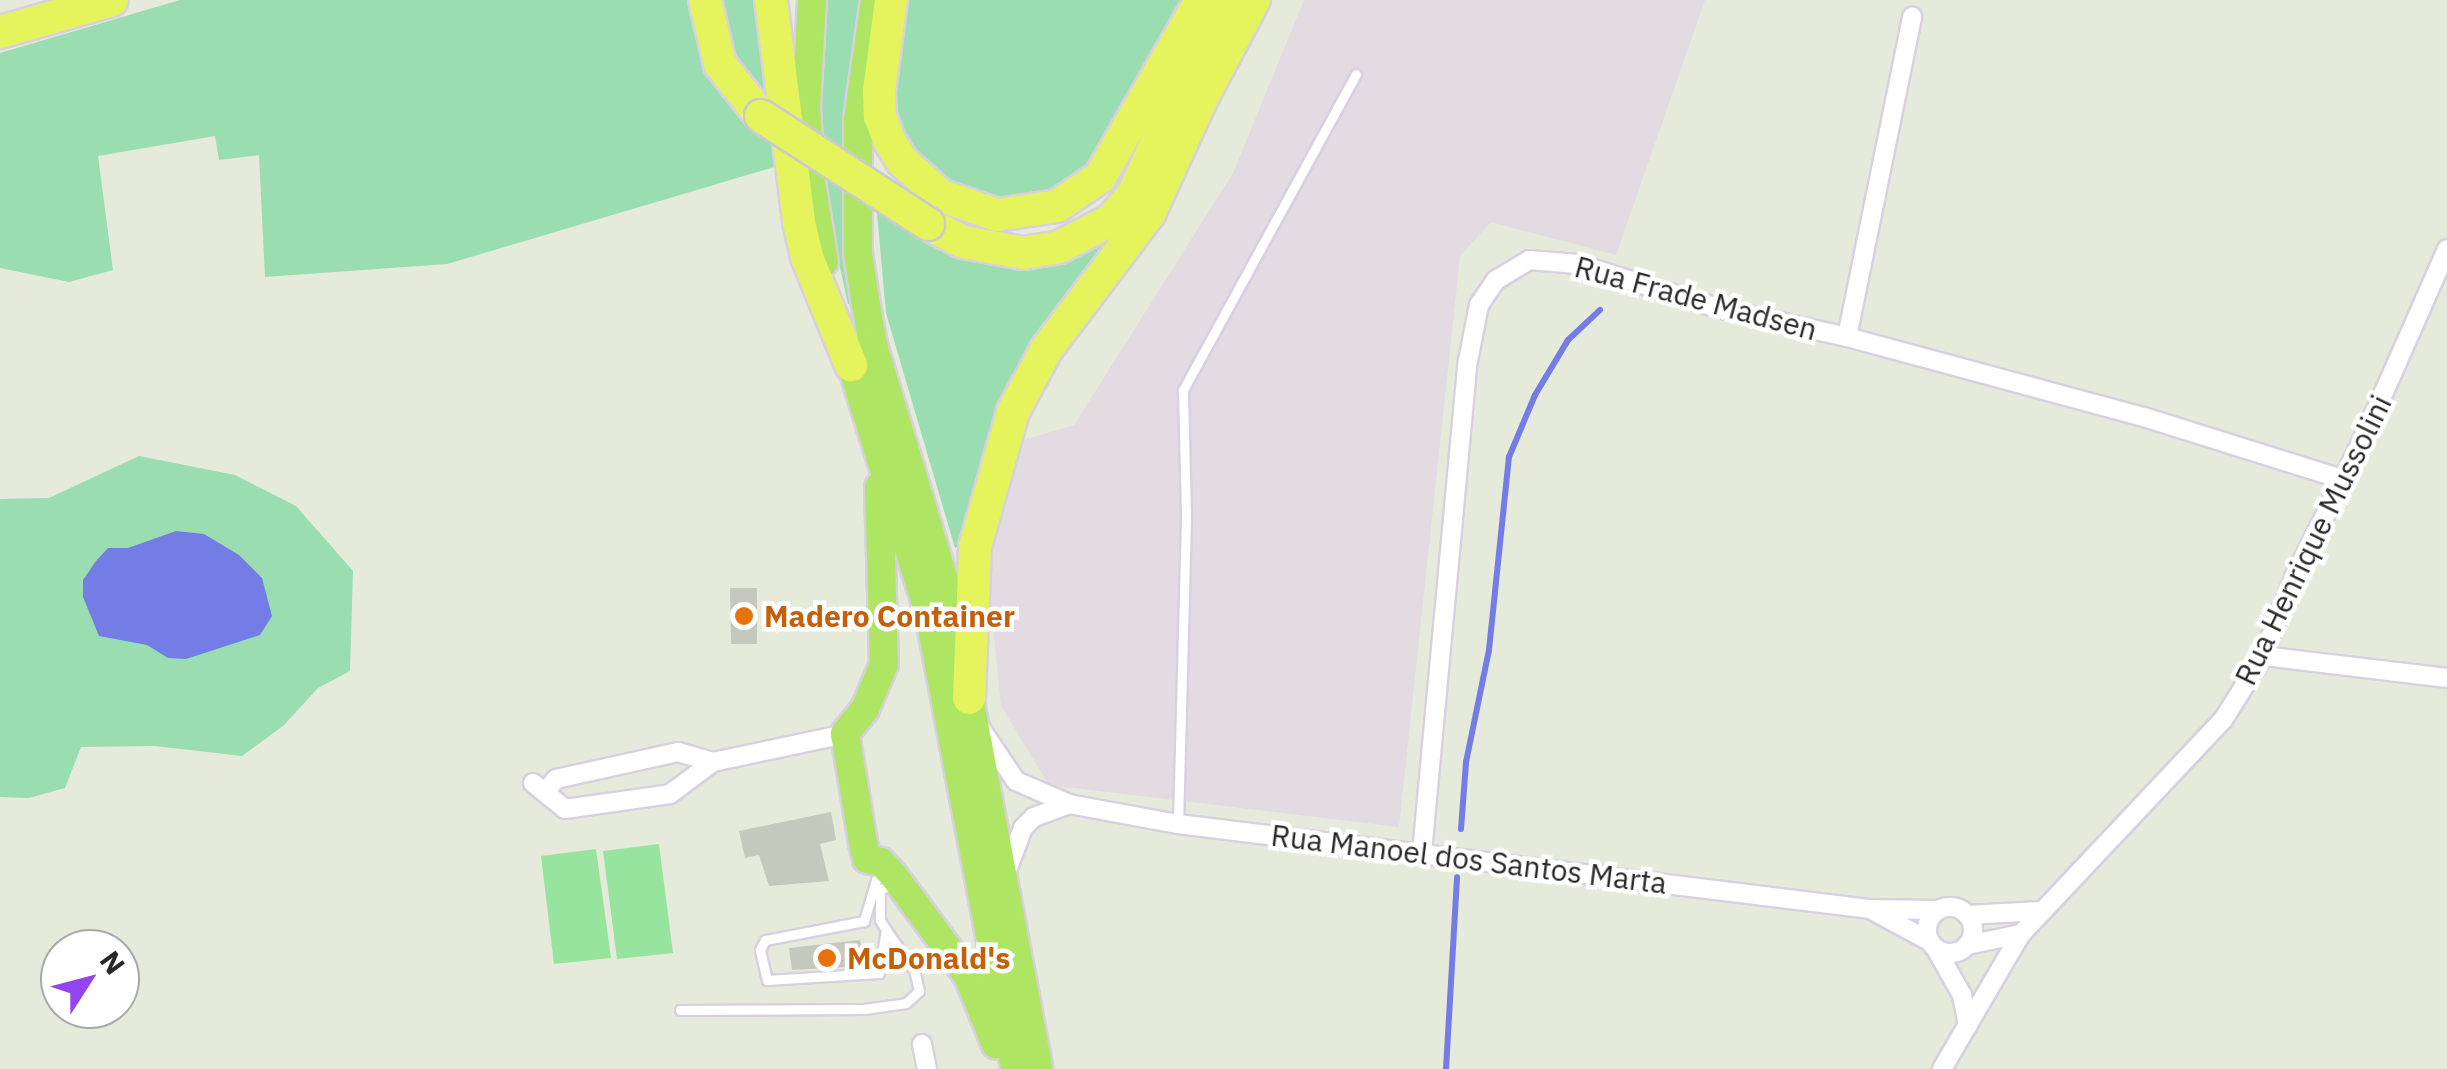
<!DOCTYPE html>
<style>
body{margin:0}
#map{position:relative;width:2447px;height:1069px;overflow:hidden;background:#e6eadb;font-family:"IBM Plex Sans",sans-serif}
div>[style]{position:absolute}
.industrial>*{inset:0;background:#e2dbe2}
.green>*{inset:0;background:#9addb0}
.pitch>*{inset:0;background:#96e49d}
.water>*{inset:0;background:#747ce6}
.stream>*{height:6px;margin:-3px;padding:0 3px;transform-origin:3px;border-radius:3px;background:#747ce6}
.building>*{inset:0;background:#c5c8bd}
.roads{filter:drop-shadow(2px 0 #d8d0e0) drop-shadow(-2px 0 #d8d0e0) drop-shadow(0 2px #d8d0e0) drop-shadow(0 -2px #d8d0e0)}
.lane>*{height:9px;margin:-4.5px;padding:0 4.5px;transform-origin:4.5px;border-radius:4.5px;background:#fff}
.street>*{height:18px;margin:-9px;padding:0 9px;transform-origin:9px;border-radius:9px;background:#fff}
.street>.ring{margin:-9px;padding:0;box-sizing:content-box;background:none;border:18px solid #fff;border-radius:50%}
.primary>*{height:28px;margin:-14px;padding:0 14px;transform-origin:14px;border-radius:14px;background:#aee663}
.highway>*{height:32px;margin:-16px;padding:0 16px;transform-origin:16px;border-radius:16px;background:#e5f35d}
.bridges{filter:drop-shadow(2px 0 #cbcbcb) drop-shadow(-2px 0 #cbcbcb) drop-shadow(0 2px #cbcbcb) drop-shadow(0 -2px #cbcbcb)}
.highway-bridge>*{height:32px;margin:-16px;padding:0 16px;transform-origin:16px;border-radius:16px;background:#e5f35d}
.dots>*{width:28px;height:28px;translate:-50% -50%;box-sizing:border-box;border:5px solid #fff;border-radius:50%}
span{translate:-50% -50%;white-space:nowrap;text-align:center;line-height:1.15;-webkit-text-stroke:9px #fff;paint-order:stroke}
.street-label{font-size:30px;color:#282828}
.food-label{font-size:30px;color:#c56008;font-weight:700}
.left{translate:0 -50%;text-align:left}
.north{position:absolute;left:40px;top:929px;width:100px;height:100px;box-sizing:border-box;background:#fff;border:2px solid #a9a9a9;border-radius:50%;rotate:54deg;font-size:28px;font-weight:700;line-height:40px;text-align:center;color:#282828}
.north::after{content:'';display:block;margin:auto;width:35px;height:45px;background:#9444ed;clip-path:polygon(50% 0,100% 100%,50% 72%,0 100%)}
</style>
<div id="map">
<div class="industrial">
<i style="clip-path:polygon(1304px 0,1705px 0,1616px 255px,1491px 222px,1460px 256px,1399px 827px,1049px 785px,1001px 706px,986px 558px,1010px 444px,1074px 425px,1233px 173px)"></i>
</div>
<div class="green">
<i style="clip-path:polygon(180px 0,698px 0,781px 149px,781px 165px,447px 264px,265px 277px,259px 155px,219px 160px,215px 136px,98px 156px,113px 270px,69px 282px,0 268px,0 53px)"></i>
<i style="clip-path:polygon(720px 0,760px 0,776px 104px,757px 90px,734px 59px)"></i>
<i style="clip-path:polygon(826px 0,861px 0,844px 141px,844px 231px,853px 302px,848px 304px,825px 199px,819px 117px)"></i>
<i style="clip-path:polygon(903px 0,1184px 0,1079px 182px,1018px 205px,950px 189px,901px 142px,890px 86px)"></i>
<i style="clip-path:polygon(877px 213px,953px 256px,1002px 266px,1117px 231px,966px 542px,955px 548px,886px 313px)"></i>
<i style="clip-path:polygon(139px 456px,235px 475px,296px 506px,353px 571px,350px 671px,318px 688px,283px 726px,242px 756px,155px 746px,81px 747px,65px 788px,29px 798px,0 797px,0 499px,49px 498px)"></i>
</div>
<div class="pitch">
<i style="clip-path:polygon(659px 844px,673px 953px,617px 959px,603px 851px)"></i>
<i style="clip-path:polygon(596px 849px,611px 958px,554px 964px,541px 856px)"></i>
</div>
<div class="water">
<i style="clip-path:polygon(176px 531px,204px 534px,239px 555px,262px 578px,272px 616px,260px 635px,186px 659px,168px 658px,147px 645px,99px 636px,83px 597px,83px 580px,96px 561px,108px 548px,128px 548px)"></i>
</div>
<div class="stream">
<i style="left:1461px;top:829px;width:67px;rotate:-85.7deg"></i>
<i style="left:1466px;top:762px;width:114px;rotate:-78.4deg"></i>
<i style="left:1489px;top:650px;width:194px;rotate:-84.1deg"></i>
<i style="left:1509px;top:457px;width:67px;rotate:-67.2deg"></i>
<i style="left:1535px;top:395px;width:64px;rotate:-59deg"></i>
<i style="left:1568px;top:340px;width:44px;rotate:-43.2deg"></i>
<i style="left:1446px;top:1069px;width:192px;rotate:-86.7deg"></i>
</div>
<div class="building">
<i style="clip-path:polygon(730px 588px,757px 588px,757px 644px,731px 644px)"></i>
<i style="clip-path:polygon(831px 812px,836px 840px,820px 844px,829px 881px,769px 886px,759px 855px,745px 858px,739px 831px)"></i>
<i style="clip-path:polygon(860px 940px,866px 966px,792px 970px,789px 948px)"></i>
</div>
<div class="roads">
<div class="lane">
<i style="left:1178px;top:824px;width:310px;rotate:-88.5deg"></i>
<i style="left:1186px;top:514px;width:124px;rotate:-91.4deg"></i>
<i style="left:1183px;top:390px;width:360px;rotate:-61.3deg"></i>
<i style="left:887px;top:873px;width:13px;rotate:148deg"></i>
<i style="left:876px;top:880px;width:43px;rotate:106.3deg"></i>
<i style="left:864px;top:921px;width:101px;rotate:169.1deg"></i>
<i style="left:765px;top:940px;width:11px;rotate:117deg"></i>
<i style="left:760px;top:950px;width:31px;rotate:77deg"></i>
<i style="left:767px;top:980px;width:112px;rotate:-3.6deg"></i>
<i style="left:879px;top:973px;width:44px;rotate:-80.8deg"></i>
<i style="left:886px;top:930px;width:12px;rotate:-121deg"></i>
<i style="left:880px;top:920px;width:31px;rotate:-90deg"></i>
<i style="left:880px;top:889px;width:16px;rotate:-18deg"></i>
<i style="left:680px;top:1010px;width:184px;rotate:-0.3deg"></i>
<i style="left:864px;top:1009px;width:42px;rotate:-8.1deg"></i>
<i style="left:906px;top:1003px;width:18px;rotate:-43deg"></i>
<i style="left:919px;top:991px;width:22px;rotate:-103deg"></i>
<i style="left:914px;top:970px;width:49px;rotate:-125deg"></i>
</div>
<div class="street">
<i style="left:1847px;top:337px;width:327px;rotate:-78.5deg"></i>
<i style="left:2263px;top:656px;width:185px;rotate:6.8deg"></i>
<i style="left:981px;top:729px;width:63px;rotate:56.1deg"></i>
<i style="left:1016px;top:781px;width:58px;rotate:23.5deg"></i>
<i style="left:1069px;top:804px;width:111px;rotate:10.4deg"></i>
<i style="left:1178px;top:824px;width:696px;rotate:7.01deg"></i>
<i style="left:1869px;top:909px;width:67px;rotate:0.9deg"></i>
<i style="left:533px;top:783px;width:41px;rotate:39.1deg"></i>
<i style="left:565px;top:809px;width:106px;rotate:-8.1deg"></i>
<i style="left:670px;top:794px;width:54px;rotate:-36.7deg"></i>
<i style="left:713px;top:762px;width:135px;rotate:-12deg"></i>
<i style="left:547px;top:790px;width:14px;rotate:-51deg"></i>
<i style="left:556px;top:779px;width:125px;rotate:-12.5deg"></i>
<i style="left:678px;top:752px;width:36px;rotate:16deg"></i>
<i style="left:1422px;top:853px;width:494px;rotate:-84.7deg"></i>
<i style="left:1468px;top:361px;width:57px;rotate:-78.9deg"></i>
<i style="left:1479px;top:305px;width:30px;rotate:-56deg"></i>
<i style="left:1496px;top:280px;width:39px;rotate:-31deg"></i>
<i style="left:1529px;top:260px;width:49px;rotate:4.7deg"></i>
<i style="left:1578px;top:264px;width:150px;rotate:17.5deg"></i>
<i style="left:1721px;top:309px;width:129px;rotate:12.5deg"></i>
<i style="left:1847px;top:337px;width:308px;rotate:15.1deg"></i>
<i style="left:2144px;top:417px;width:207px;rotate:17.4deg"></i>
<i style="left:1006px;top:873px;width:48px;rotate:-69.3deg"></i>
<i style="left:1023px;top:828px;width:16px;rotate:-45deg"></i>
<i style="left:1034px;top:817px;width:37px;rotate:-20deg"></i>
<i class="ring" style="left:1927px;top:907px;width:28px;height:28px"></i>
<i style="left:1874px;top:911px;width:63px;rotate:28.6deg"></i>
<i style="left:1967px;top:915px;width:73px;rotate:-3.1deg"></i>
<i style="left:1967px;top:945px;width:55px;rotate:-11.5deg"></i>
<i style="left:1936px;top:949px;width:53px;rotate:60.5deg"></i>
<i style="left:1962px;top:995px;width:31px;rotate:79deg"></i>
<i style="left:922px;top:1044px;width:25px;rotate:79deg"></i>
<i style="left:1942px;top:1069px;width:156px;rotate:-59.7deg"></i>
<i style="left:2021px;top:934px;width:294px;rotate:-46.7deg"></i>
<i style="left:2223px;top:720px;width:75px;rotate:-58deg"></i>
<i style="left:2263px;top:656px;width:84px;rotate:-68.3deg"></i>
<i style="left:2294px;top:578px;width:162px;rotate:-63.6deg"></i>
<i style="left:2366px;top:433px;width:201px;rotate:-66.2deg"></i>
</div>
<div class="primary">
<i style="left:812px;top:0;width:107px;rotate:93.2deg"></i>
<i style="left:806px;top:107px;width:69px;rotate:86.7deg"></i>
<i style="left:810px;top:176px;width:87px;rotate:80.8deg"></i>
<i style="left:875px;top:0;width:120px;rotate:98.1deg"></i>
<i style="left:858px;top:119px;width:134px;rotate:90deg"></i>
<i style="left:858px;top:253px;width:47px;rotate:81.3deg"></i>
<i style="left:865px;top:299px;width:47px;rotate:80.1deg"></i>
<i style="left:873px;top:345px;width:273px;rotate:73.2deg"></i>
<i style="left:952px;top:606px;width:471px;rotate:79.4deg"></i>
<i style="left:846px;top:347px;width:279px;rotate:72.7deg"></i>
<i style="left:929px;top:613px;width:464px;rotate:79.3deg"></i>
<i style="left:879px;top:487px;width:177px;rotate:88.4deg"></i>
<i style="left:884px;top:664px;width:49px;rotate:112.9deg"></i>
<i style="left:865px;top:709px;width:32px;rotate:129deg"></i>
<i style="left:845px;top:734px;width:110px;rotate:80.6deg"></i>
<i style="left:863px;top:843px;width:16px;rotate:76deg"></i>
<i style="left:867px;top:859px;width:14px;rotate:12deg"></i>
<i style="left:881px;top:862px;width:19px;rotate:47deg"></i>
<i style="left:894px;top:876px;width:124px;rotate:53.5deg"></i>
<i style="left:968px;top:976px;width:74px;rotate:67.9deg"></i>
</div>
<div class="highway">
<i style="left:705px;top:0;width:66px;rotate:76.8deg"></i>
<i style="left:720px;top:64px;width:66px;rotate:51.7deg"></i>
<i style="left:771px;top:0;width:224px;rotate:82.8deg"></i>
<i style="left:799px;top:222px;width:36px;rotate:77deg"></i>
<i style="left:807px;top:257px;width:117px;rotate:67.8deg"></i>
<i style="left:891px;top:0;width:92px;rotate:97.5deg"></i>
<i style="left:879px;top:91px;width:25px;rotate:88deg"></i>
<i style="left:880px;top:116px;width:26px;rotate:69deg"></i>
<i style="left:889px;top:140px;width:25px;rotate:58deg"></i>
<i style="left:902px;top:161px;width:51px;rotate:41.8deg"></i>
<i style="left:940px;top:195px;width:60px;rotate:19.3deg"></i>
<i style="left:997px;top:215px;width:61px;rotate:-8.5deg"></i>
<i style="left:1057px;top:206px;width:52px;rotate:-34deg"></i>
<i style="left:1100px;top:177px;width:204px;rotate:-60.3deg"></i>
<i style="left:0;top:32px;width:116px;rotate:-15.9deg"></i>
<i style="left:928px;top:224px;width:39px;rotate:27deg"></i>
<i style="left:963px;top:242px;width:61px;rotate:10.4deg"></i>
<i style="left:1023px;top:253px;width:36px;rotate:-9deg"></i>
<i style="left:1059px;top:247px;width:59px;rotate:-27.4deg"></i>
<i style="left:1111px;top:220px;width:33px;rotate:-49deg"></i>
<i style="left:1133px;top:195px;width:148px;rotate:-65.7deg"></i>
<i style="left:1194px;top:60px;width:60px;rotate:-60.9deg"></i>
<i style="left:969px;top:698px;width:151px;rotate:-87.7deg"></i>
<i style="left:975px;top:547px;width:140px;rotate:-74.3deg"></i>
<i style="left:1013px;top:412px;width:70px;rotate:-62deg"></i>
<i style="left:1046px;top:350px;width:171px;rotate:-52.9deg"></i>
<i style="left:1149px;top:214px;width:125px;rotate:-65.5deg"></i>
<i style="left:1201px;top:100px;width:113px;rotate:-62.1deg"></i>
</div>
</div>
<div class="bridges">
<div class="highway-bridge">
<i style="left:761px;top:116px;width:199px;rotate:32.9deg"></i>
</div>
</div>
<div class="dots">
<i style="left:744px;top:616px;background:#e8710a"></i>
<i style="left:827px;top:958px;background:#e8710a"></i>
</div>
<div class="street-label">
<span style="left:1696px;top:298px;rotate:15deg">Rua Frade Madsen</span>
<span style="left:2313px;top:540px;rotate:-64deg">Rua Henrique Mussolini</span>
<span style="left:1469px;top:859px;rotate:7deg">Rua Manoel dos Santos Marta</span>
</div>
<div class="food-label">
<span class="left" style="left:764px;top:616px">Madero Container</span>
<span class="left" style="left:847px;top:958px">McDonald's</span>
</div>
<div class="north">N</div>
</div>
